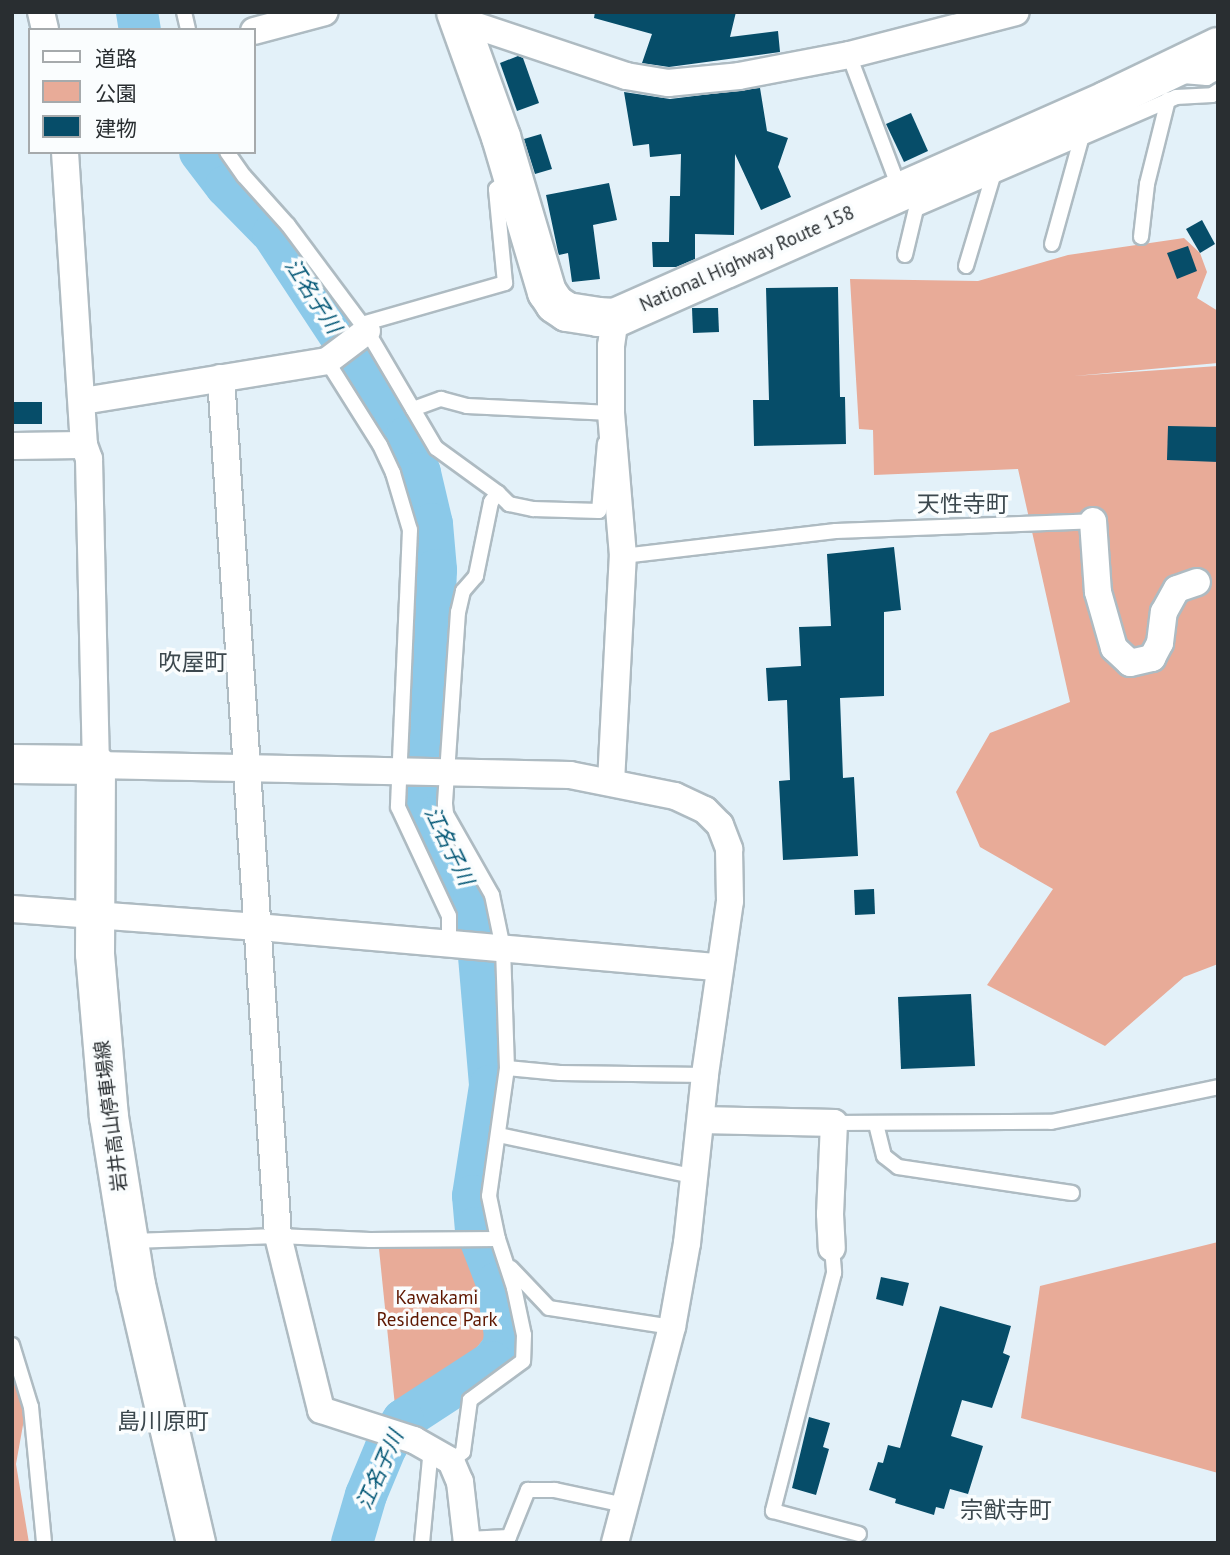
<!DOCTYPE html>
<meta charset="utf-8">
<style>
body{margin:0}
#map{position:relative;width:1230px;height:1555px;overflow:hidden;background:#e3f1f9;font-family:"PT Sans","Noto Sans JP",sans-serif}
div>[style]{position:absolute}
.green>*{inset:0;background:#e8ab98}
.river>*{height:42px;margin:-21px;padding:0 21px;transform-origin:21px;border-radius:21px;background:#8bc9e9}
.building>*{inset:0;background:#064d69}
.roads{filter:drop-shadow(2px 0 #aebbc2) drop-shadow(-2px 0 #aebbc2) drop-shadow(0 2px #aebbc2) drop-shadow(0 -2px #aebbc2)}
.lane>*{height:14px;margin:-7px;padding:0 7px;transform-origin:7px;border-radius:7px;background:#fff}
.street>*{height:26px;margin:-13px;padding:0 13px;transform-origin:13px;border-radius:13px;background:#fff}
.secondary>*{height:38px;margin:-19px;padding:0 19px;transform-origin:19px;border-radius:19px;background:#fff}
.highway>*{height:38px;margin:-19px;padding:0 19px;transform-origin:19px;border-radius:19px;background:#fff}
span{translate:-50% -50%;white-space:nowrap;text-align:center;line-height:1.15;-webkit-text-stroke:7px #fafdfe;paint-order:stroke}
.street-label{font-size:19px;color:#292e31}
.park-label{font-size:19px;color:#5e1700}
.water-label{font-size:21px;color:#005574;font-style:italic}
.quarter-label{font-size:23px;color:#3c484e}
.frame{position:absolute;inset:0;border:14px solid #292e31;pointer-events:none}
.legend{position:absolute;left:28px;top:28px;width:228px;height:126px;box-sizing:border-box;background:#fafdfe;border:2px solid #a6aaac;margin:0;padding:9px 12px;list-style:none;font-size:21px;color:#292e31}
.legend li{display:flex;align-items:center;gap:14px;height:35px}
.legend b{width:35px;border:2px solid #a6aaac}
</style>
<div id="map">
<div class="green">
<i style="clip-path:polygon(1184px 238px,1200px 253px,1207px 272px,1197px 298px,1218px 311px,1218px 363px,1074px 376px,1218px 366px,1218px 964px,1184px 977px,1105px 1046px,987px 985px,1053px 889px,980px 847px,956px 792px,990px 733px,1070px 702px,1018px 469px,874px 475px,873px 430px,859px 429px,850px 279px,978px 281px,1068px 255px)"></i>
<i style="clip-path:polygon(1218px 1242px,1218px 1473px,1021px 1418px,1040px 1286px)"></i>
<i style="clip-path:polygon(469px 1247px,489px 1303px,486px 1336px,475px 1350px,395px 1406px,379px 1249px)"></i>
<i style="clip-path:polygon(12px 1375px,25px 1414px,16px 1464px,29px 1543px,12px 1543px)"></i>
</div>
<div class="river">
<i style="left:137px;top:12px;width:18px;rotate:81deg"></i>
<i style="left:200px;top:152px;width:43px;rotate:52.6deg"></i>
<i style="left:226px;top:186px;width:67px;rotate:45.6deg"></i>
<i style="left:273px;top:234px;width:243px;rotate:56.6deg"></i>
<i style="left:407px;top:437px;width:38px;rotate:70deg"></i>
<i style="left:420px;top:473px;width:52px;rotate:76.8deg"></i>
<i style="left:432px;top:524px;width:46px;rotate:85deg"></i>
<i style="left:436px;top:570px;width:228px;rotate:92.5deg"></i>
<i style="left:426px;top:798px;width:21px;rotate:73deg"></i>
<i style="left:432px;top:818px;width:90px;rotate:62.3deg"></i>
<i style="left:474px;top:898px;width:189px;rotate:85.1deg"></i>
<i style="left:490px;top:1086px;width:111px;rotate:98.8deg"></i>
<i style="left:473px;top:1196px;width:32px;rotate:85deg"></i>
<i style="left:476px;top:1228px;width:59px;rotate:69.1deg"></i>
<i style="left:497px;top:1283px;width:53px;rotate:81.3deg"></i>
<i style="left:505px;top:1335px;width:13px;rotate:99deg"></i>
<i style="left:503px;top:1348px;width:18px;rotate:128deg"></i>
<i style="left:492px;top:1362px;width:106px;rotate:146.9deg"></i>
<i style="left:403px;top:1420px;width:32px;rotate:122deg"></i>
<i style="left:386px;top:1447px;width:52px;rotate:112.6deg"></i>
<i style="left:366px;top:1495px;width:50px;rotate:106.3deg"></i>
</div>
<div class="building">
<i style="clip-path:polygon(595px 12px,736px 12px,730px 37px,778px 31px,780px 52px,669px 67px,642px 63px,652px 34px,594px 18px)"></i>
<i style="clip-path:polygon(518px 56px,523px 58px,539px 103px,517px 111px,500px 63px)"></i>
<i style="clip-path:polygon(760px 88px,767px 131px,788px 138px,778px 167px,791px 197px,761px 210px,735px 154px,734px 235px,695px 234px,695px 259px,676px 267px,653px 267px,652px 242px,669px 242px,670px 196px,680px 196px,681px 154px,650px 157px,649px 144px,633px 146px,624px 92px,670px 99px)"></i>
<i style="clip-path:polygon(911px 113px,928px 151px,904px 162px,886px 124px)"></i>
<i style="clip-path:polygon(541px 134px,552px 169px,535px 174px,524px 139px)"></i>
<i style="clip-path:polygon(609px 183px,617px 220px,593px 225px,600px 279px,572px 282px,568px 253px,559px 255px,558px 252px,546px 195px)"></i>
<i style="clip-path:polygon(1202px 220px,1215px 244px,1200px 253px,1186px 229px)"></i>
<i style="clip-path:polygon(1188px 246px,1197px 271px,1177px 279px,1167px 253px)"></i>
<i style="clip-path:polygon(838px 287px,840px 397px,845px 397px,846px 444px,754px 446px,753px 400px,769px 400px,766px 288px)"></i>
<i style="clip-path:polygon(692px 308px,718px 308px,719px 332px,693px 333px)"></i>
<i style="clip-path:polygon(12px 402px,42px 402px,42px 424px,12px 424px)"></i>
<i style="clip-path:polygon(1168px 426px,1218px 427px,1218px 462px,1167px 460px)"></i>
<i style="clip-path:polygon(894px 547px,901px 610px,884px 612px,884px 696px,840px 698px,843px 778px,854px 777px,858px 856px,783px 860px,779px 781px,790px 780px,787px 700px,768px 701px,766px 668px,801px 666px,799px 627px,831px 626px,827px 554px)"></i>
<i style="clip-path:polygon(874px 889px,875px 914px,855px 915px,854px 890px)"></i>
<i style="clip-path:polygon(971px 994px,975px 1066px,901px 1069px,898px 997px)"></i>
<i style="clip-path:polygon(881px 1277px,909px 1283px,903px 1306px,876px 1299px)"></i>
<i style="clip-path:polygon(940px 1306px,1011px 1326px,1003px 1353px,1010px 1356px,992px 1408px,962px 1400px,951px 1436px,983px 1446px,968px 1494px,950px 1489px,944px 1509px,936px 1507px,934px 1515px,895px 1503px,896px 1499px,869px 1490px,878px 1462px,883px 1463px,888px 1445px,900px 1448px)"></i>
<i style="clip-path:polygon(809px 1417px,830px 1423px,823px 1447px,829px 1449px,816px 1495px,792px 1488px)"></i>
</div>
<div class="roads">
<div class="lane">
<i style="left:184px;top:12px;width:18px;rotate:77deg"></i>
<i style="left:849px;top:55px;width:144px;rotate:69.3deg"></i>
<i style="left:1183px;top:76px;width:24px;rotate:5deg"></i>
<i style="left:1207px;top:78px;width:13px;rotate:-29deg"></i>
<i style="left:227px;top:152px;width:29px;rotate:55deg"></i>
<i style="left:244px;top:176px;width:66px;rotate:48.1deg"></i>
<i style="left:288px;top:225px;width:132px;rotate:53.3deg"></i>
<i style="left:367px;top:331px;width:136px;rotate:59.5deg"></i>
<i style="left:436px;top:448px;width:77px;rotate:36deg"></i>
<i style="left:498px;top:493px;width:11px;rotate:128deg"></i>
<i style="left:491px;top:502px;width:76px;rotate:101.5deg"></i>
<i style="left:476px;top:576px;width:20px;rotate:131deg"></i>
<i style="left:463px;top:591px;width:22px;rotate:103deg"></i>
<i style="left:458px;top:612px;width:192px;rotate:93.9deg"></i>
<i style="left:445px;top:804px;width:10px;rotate:84deg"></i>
<i style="left:446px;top:814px;width:93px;rotate:60.4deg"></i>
<i style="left:492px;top:895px;width:54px;rotate:78.3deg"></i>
<i style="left:503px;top:948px;width:120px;rotate:88.1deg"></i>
<i style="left:507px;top:1068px;width:129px;rotate:98deg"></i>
<i style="left:489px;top:1196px;width:44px;rotate:78.2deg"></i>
<i style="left:498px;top:1239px;width:52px;rotate:71.9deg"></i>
<i style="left:514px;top:1288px;width:48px;rotate:78deg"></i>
<i style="left:524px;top:1335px;width:26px;rotate:92deg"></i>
<i style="left:523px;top:1361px;width:66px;rotate:143.7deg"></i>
<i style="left:470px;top:1400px;width:52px;rotate:97.7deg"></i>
<i style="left:463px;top:1452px;width:15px;rotate:143deg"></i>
<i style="left:1141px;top:237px;width:53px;rotate:-83.5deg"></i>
<i style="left:1147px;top:184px;width:87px;rotate:-76deg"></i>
<i style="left:1052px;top:244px;width:112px;rotate:-74.5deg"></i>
<i style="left:905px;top:255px;width:47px;rotate:-76.6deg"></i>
<i style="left:916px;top:209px;width:84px;rotate:-23.2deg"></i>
<i style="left:966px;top:266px;width:94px;rotate:-73.3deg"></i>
<i style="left:993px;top:176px;width:199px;rotate:-23.3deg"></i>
<i style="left:1176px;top:97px;width:36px;rotate:-3deg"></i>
<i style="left:1212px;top:95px;width:7px;rotate:-34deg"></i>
<i style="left:362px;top:324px;width:149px;rotate:-16deg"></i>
<i style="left:505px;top:283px;width:94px;rotate:-95.5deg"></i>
<i style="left:496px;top:189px;width:19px;rotate:-36deg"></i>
<i style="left:327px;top:361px;width:99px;rotate:57.8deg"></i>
<i style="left:380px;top:445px;width:31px;rotate:65deg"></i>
<i style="left:393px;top:473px;width:59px;rotate:73.4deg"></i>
<i style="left:410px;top:530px;width:277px;rotate:92.5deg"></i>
<i style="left:398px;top:807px;width:120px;rotate:64.9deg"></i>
<i style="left:449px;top:916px;width:27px;rotate:90deg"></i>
<i style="left:413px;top:409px;width:30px;rotate:-20deg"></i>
<i style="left:441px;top:399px;width:27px;rotate:15deg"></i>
<i style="left:467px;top:406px;width:144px;rotate:2.8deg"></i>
<i style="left:611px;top:413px;width:3px;rotate:90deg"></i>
<i style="left:498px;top:493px;width:16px;rotate:45deg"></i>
<i style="left:509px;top:504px;width:25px;rotate:12deg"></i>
<i style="left:533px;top:509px;width:66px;rotate:1.7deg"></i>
<i style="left:599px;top:511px;width:68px;rotate:-85deg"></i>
<i style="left:623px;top:556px;width:214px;rotate:-6.7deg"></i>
<i style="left:836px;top:531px;width:257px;rotate:-2.2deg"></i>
<i style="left:507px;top:1068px;width:53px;rotate:5.4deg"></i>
<i style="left:560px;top:1073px;width:145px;rotate:0.8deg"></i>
<i style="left:834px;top:1123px;width:217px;rotate:-0.3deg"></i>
<i style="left:1051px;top:1122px;width:171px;rotate:-11.8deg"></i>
<i style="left:876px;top:1124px;width:33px;rotate:76deg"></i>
<i style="left:884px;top:1156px;width:18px;rotate:38deg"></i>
<i style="left:898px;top:1167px;width:176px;rotate:8.5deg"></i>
<i style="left:499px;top:1135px;width:201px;rotate:12deg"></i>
<i style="left:132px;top:1241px;width:146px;rotate:-2deg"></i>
<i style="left:278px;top:1236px;width:92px;rotate:2.5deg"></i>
<i style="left:370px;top:1240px;width:128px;rotate:-0.4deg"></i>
<i style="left:832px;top:1248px;width:25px;rotate:85deg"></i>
<i style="left:834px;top:1273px;width:246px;rotate:104.4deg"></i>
<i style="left:773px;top:1511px;width:89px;rotate:15deg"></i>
<i style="left:511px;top:1268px;width:55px;rotate:46.5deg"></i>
<i style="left:549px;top:1308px;width:124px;rotate:8.8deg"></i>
<i style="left:12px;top:1345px;width:65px;rotate:73deg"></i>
<i style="left:31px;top:1407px;width:137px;rotate:84.5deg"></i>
<i style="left:466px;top:1539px;width:43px;rotate:-2.7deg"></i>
<i style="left:509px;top:1537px;width:51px;rotate:-68deg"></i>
<i style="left:528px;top:1490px;width:27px"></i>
<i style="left:555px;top:1490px;width:72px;rotate:12.1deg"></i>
<i style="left:422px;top:1543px;width:95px;rotate:-84.6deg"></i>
</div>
<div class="street">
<i style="left:41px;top:12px;width:18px;rotate:77deg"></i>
<i style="left:459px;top:20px;width:176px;rotate:18.5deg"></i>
<i style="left:626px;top:76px;width:43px;rotate:9.5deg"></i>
<i style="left:668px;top:83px;width:71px;rotate:-5.6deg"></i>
<i style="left:739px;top:76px;width:112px;rotate:-10.8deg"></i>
<i style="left:849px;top:55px;width:172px;rotate:-14.4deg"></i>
<i style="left:254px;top:31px;width:73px;rotate:-15deg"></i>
<i style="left:65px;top:152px;width:294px;rotate:86.3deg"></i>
<i style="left:84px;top:445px;width:15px;rotate:70deg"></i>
<i style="left:89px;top:459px;width:306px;rotate:88.7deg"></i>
<i style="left:96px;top:765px;width:474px;rotate:1.2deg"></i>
<i style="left:570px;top:775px;width:107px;rotate:11.3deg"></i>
<i style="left:675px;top:796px;width:33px;rotate:25deg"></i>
<i style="left:705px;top:810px;width:21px;rotate:45deg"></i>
<i style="left:720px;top:825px;width:26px;rotate:69deg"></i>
<i style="left:729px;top:849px;width:52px;rotate:88.9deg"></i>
<i style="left:730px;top:901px;width:176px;rotate:98.2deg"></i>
<i style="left:705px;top:1075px;width:169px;rotate:96.1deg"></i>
<i style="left:687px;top:1243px;width:85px;rotate:100.1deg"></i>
<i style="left:672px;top:1327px;width:223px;rotate:104.8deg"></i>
<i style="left:221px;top:378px;width:860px;rotate:86.2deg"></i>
<i style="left:278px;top:1236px;width:179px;rotate:76.1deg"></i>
<i style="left:321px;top:1410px;width:98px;rotate:17.9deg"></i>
<i style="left:414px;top:1440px;width:43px;rotate:29.6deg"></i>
<i style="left:451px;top:1461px;width:23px;rotate:67deg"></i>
<i style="left:460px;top:1482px;width:61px;rotate:83.5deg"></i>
<i style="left:83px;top:401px;width:247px;rotate:-9.3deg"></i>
<i style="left:327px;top:361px;width:50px;rotate:-36.9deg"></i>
<i style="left:12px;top:446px;width:72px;rotate:-0.8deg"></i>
<i style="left:1093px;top:521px;width:71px;rotate:86deg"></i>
<i style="left:1098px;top:592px;width:58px;rotate:74.1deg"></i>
<i style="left:1114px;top:648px;width:22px;rotate:43deg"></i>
<i style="left:1130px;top:663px;width:23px;rotate:-13deg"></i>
<i style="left:1152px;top:658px;width:17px;rotate:-62deg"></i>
<i style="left:1160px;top:643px;width:31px;rotate:-83deg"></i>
<i style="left:1164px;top:612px;width:26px;rotate:-61deg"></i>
<i style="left:1177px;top:589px;width:21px;rotate:-19deg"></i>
<i style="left:611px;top:782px;width:226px;rotate:-87deg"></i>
<i style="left:623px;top:556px;width:144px;rotate:-94.8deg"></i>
<i style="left:611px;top:413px;width:67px;rotate:-90deg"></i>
<i style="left:611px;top:346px;width:28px;rotate:-82deg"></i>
<i style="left:12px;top:909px;width:247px;rotate:4.2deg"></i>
<i style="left:258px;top:927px;width:463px;rotate:5deg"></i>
<i style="left:702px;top:1120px;width:132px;rotate:1.3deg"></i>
<i style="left:834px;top:1123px;width:91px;rotate:92.5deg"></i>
<i style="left:830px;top:1214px;width:34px;rotate:87deg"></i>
</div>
<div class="secondary">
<i style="left:12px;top:764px;width:84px;rotate:0.7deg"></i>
<i style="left:96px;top:765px;width:189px;rotate:90.3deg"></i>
<i style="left:95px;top:954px;width:164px;rotate:85.1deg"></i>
<i style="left:109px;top:1117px;width:170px;rotate:80.9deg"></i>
<i style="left:136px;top:1285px;width:265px;rotate:76.9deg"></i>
</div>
<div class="highway">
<i style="left:456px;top:12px;width:133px;rotate:70.2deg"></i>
<i style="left:501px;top:137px;width:162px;rotate:73.5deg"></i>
<i style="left:547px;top:292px;width:14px;rotate:56deg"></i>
<i style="left:555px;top:304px;width:14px;rotate:34deg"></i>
<i style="left:567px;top:312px;width:31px;rotate:9deg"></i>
<i style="left:598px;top:317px;width:17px;rotate:3deg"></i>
<i style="left:615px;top:318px;width:539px;rotate:-23.85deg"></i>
<i style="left:1108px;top:100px;width:122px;rotate:-25.7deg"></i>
</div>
</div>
<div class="street-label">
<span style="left:747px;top:259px;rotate:-24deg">National Highway Route 158</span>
<span style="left:111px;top:1116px;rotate:-97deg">岩井高山停車場線</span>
</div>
<div class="park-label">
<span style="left:437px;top:1309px">Kawakami<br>Residence Park</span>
</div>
<div class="water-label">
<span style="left:313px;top:296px;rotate:57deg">江名子川</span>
<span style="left:449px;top:846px;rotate:64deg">江名子川</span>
<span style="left:380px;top:1470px;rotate:-66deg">江名子川</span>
</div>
<div class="quarter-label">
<span style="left:963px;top:504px">天性寺町</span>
<span style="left:193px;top:662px">吹屋町</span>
<span style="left:163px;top:1421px">島川原町</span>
<span style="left:1006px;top:1510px">宗猷寺町</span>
</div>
<div class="frame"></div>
<ul class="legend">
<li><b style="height:9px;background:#fff"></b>道路</li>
<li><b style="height:19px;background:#e8ab98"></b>公園</li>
<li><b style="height:19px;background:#064d69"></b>建物</li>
</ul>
</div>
